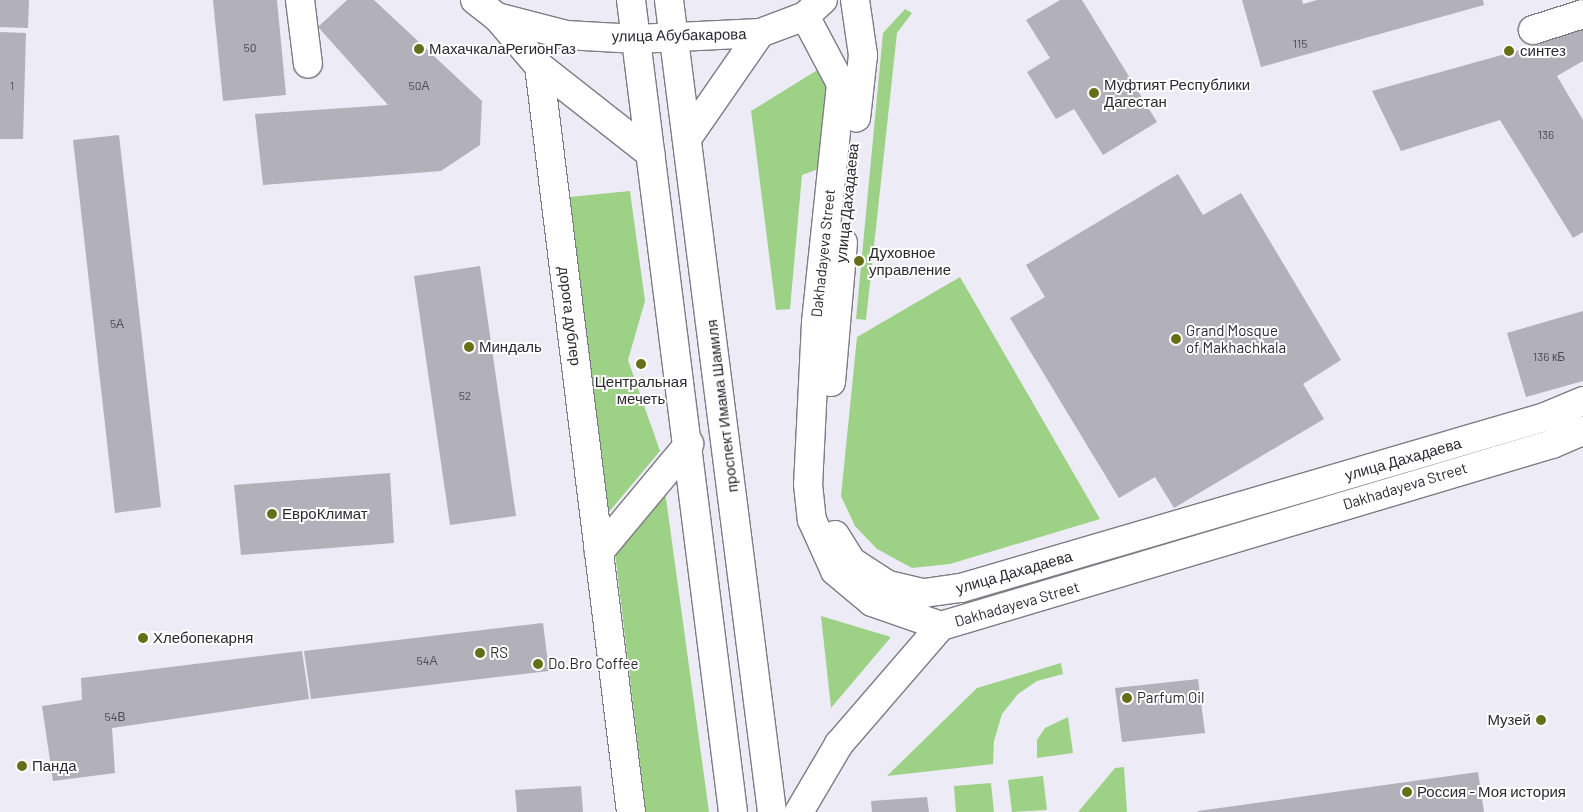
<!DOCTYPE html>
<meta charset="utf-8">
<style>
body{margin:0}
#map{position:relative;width:1583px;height:812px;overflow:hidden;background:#edecf6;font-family:Barlow,sans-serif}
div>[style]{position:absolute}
.green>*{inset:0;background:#9dd286}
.building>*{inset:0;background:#b2b0b9}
.roads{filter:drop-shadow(1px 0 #7d7b84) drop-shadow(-1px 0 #7d7b84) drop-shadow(0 1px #7d7b84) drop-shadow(0 -1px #7d7b84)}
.minor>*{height:28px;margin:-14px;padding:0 14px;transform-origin:14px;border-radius:14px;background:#fff}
.major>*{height:28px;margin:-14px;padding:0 14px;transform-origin:14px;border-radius:14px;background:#fff}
.dots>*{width:14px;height:14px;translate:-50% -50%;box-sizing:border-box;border:2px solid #fff;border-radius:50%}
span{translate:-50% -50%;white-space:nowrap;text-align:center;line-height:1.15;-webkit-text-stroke:4px #fff;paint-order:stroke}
.number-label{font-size:12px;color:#4d4c51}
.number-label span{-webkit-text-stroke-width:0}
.street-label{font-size:15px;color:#2b2a2e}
.poi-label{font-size:15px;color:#2b2a2e}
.left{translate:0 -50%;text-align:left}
.right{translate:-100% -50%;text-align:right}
</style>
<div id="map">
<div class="green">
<i style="clip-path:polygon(905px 9px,912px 13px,897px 33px,866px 320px,856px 319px,883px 33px)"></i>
<i style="clip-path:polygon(819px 69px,829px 93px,821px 168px,802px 175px,790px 309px,776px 310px,751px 111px)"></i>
<i style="clip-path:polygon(630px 191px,645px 301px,628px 360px,660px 451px,609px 512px,569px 197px)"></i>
<i style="clip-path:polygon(960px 277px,1100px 519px,950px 564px,912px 568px,877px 549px,855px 526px,841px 496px,857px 337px)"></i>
<i style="clip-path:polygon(665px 491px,709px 812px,646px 812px,615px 553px)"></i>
<i style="clip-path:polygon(821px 616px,891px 637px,831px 708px)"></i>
<i style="clip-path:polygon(1061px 663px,1063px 674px,1037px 681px,1018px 694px,1002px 714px,994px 741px,993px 764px,887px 776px,977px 688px)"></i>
<i style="clip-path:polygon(1068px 717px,1073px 753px,1037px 758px,1037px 740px,1045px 728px)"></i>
<i style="clip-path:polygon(1124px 767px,1127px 812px,1078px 812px,1115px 768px)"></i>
<i style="clip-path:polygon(1043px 776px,1047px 810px,1012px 812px,1008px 780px)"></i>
<i style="clip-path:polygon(991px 783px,994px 812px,956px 812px,954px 786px)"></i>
</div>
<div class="building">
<i style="clip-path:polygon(0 0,29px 0,28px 28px,0 27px)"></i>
<i style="clip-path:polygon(213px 0,277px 0,286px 95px,223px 101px)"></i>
<i style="clip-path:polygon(347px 0,374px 0,482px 101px,480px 145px,441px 171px,263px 185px,255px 114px,388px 105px,318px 27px)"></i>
<i style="clip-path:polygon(1060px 0,1082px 0,1157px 122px,1103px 155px,1074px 109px,1056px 119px,1027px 72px,1050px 58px,1026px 20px)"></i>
<i style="clip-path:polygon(1242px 0,1302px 0,1303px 4px,1317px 0,1483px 0,1484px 5px,1261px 67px)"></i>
<i style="clip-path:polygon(1583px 21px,1583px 61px,1557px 76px,1583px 120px,1583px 232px,1573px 238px,1500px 120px,1401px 151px,1372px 91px,1541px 44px,1539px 40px)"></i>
<i style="clip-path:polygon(0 32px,26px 33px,23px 139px,0 139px)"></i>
<i style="clip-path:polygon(119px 135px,161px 507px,115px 513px,73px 140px)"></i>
<i style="clip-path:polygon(1178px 174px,1203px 215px,1241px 193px,1341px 360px,1303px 384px,1324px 419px,1174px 508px,1155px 477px,1119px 498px,1010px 318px,1045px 297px,1026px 265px)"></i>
<i style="clip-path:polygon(480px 266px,516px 516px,450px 525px,414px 276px)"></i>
<i style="clip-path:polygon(1583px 311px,1583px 381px,1526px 397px,1507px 333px)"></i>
<i style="clip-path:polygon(390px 473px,394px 543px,241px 555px,234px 485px)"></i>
<i style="clip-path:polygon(543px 623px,549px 671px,311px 699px,304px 651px)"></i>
<i style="clip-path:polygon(302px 651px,309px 699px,112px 728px,115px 773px,53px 781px,42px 706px,82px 700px,81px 678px)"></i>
<i style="clip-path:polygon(1198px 679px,1205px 733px,1122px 742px,1115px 688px)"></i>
<i style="clip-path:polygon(1478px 772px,1484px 812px,1198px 812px,1198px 811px)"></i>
<i style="clip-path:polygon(581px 786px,583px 812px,517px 812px,515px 790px)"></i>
<i style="clip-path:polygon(927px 797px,929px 812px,872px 812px,871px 801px)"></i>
</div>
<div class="roads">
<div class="minor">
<i style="left:300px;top:0;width:64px;rotate:82.9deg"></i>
<i style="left:1533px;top:30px;width:52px;rotate:-17.7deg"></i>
<i style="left:539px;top:66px;width:752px;rotate:82.97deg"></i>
<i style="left:599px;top:552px;width:141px;rotate:-50.2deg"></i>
</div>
<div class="major">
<i style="left:475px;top:0;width:28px;rotate:38deg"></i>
<i style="left:497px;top:17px;width:71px;rotate:14.6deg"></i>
<i style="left:566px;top:35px;width:71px;rotate:3.2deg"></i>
<i style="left:637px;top:39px;width:123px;rotate:-2.8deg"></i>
<i style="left:760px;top:33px;width:48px;rotate:-20.7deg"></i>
<i style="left:805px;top:16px;width:24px;rotate:-42deg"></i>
<i style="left:631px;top:0;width:818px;rotate:82.84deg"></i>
<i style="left:669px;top:0;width:819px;rotate:82.77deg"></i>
<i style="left:855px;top:0;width:56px;rotate:81.7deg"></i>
<i style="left:863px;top:55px;width:63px;rotate:96.3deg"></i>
<i style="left:805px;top:16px;width:77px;rotate:62.1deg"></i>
<i style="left:841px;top:84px;width:240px;rotate:96deg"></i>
<i style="left:816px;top:323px;width:161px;rotate:92.8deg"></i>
<i style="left:808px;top:484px;width:36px;rotate:84deg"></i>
<i style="left:812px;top:520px;width:56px;rotate:65.7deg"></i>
<i style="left:835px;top:571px;width:48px;rotate:40deg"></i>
<i style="left:872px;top:602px;width:73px;rotate:19.2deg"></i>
<i style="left:941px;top:626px;width:638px;rotate:-16.59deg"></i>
<i style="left:1552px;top:444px;width:34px;rotate:-23deg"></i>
<i style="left:497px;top:17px;width:65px;rotate:49.4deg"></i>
<i style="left:539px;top:66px;width:142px;rotate:38.2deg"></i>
<i style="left:688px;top:137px;width:126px;rotate:-55.3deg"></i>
<i style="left:831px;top:382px;width:140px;rotate:-85.1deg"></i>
<i style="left:835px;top:535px;width:31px;rotate:58deg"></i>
<i style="left:851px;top:561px;width:44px;rotate:33deg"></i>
<i style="left:888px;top:585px;width:37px;rotate:13deg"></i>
<i style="left:924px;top:593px;width:37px;rotate:-8deg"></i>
<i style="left:961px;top:588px;width:609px;rotate:-16.32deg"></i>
<i style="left:1545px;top:417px;width:41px;rotate:-22.8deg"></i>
<i style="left:799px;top:812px;width:79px;rotate:-59.5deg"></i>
<i style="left:839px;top:744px;width:156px;rotate:-49.2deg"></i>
</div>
</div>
<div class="dots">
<i style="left:419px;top:49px;background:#656f17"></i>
<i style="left:1509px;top:51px;background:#656f17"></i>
<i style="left:1094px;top:93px;background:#656f17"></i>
<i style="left:859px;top:261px;background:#656f17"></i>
<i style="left:1176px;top:339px;background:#656f17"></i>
<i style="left:469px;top:347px;background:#656f17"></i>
<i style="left:641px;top:364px;background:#656f17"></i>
<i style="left:272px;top:514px;background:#656f17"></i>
<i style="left:143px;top:638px;background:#656f17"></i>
<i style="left:480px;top:653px;background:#656f17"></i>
<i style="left:538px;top:664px;background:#656f17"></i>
<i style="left:1127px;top:698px;background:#656f17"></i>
<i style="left:1541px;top:720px;background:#656f17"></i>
<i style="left:22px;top:766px;background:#656f17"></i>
<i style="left:1407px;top:792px;background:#656f17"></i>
</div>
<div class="number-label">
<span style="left:1300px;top:44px">115</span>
<span style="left:250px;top:48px">50</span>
<span style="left:12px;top:86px">1</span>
<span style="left:419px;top:86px">50А</span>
<span style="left:1546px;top:135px">136</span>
<span style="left:117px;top:324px">5А</span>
<span style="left:1549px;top:357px">136 кБ</span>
<span style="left:465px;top:396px">52</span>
<span style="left:427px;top:661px">54А</span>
<span style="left:115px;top:717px">54В</span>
</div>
<div class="street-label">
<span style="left:679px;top:35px;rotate:-1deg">улица Абубакарова</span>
<span style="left:847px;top:203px;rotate:-84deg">улица Дахадаева</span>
<span style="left:823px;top:253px;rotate:-84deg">Dakhadayeva Street</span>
<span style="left:570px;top:316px;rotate:83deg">дорога дублер</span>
<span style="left:722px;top:406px;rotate:-97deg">проспект Имама Шамиля</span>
<span style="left:1403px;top:459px;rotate:-16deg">улица Дахадаева</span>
<span style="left:1405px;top:486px;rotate:-17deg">Dakhadayeva Street</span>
<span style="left:1014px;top:572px;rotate:-16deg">улица Дахадаева</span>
<span style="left:1017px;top:604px;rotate:-16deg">Dakhadayeva Street</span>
</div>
<div class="poi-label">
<span class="left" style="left:429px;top:49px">МахачкалаРегионГаз</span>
<span class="left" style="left:1520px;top:51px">синтез</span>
<span class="left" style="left:1104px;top:93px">Муфтият Республики<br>Дагестан</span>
<span class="left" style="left:869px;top:261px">Духовное<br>управление</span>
<span class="left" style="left:1186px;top:339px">Grand Mosque<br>of Makhachkala</span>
<span class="left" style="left:479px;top:347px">Миндаль</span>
<span style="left:641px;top:390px">Центральная<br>мечеть</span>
<span class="left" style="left:282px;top:514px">ЕвроКлимат</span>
<span class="left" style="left:153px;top:638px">Хлебопекарня</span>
<span class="left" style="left:490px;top:653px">RS</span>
<span class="left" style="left:548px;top:664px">Do.Bro Coffee</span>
<span class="left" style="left:1137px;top:698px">Parfum Oil</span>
<span class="right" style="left:1531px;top:720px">Музей</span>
<span class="left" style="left:32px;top:766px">Панда</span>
<span class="left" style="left:1417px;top:792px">Россия - Моя история</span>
</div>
</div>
